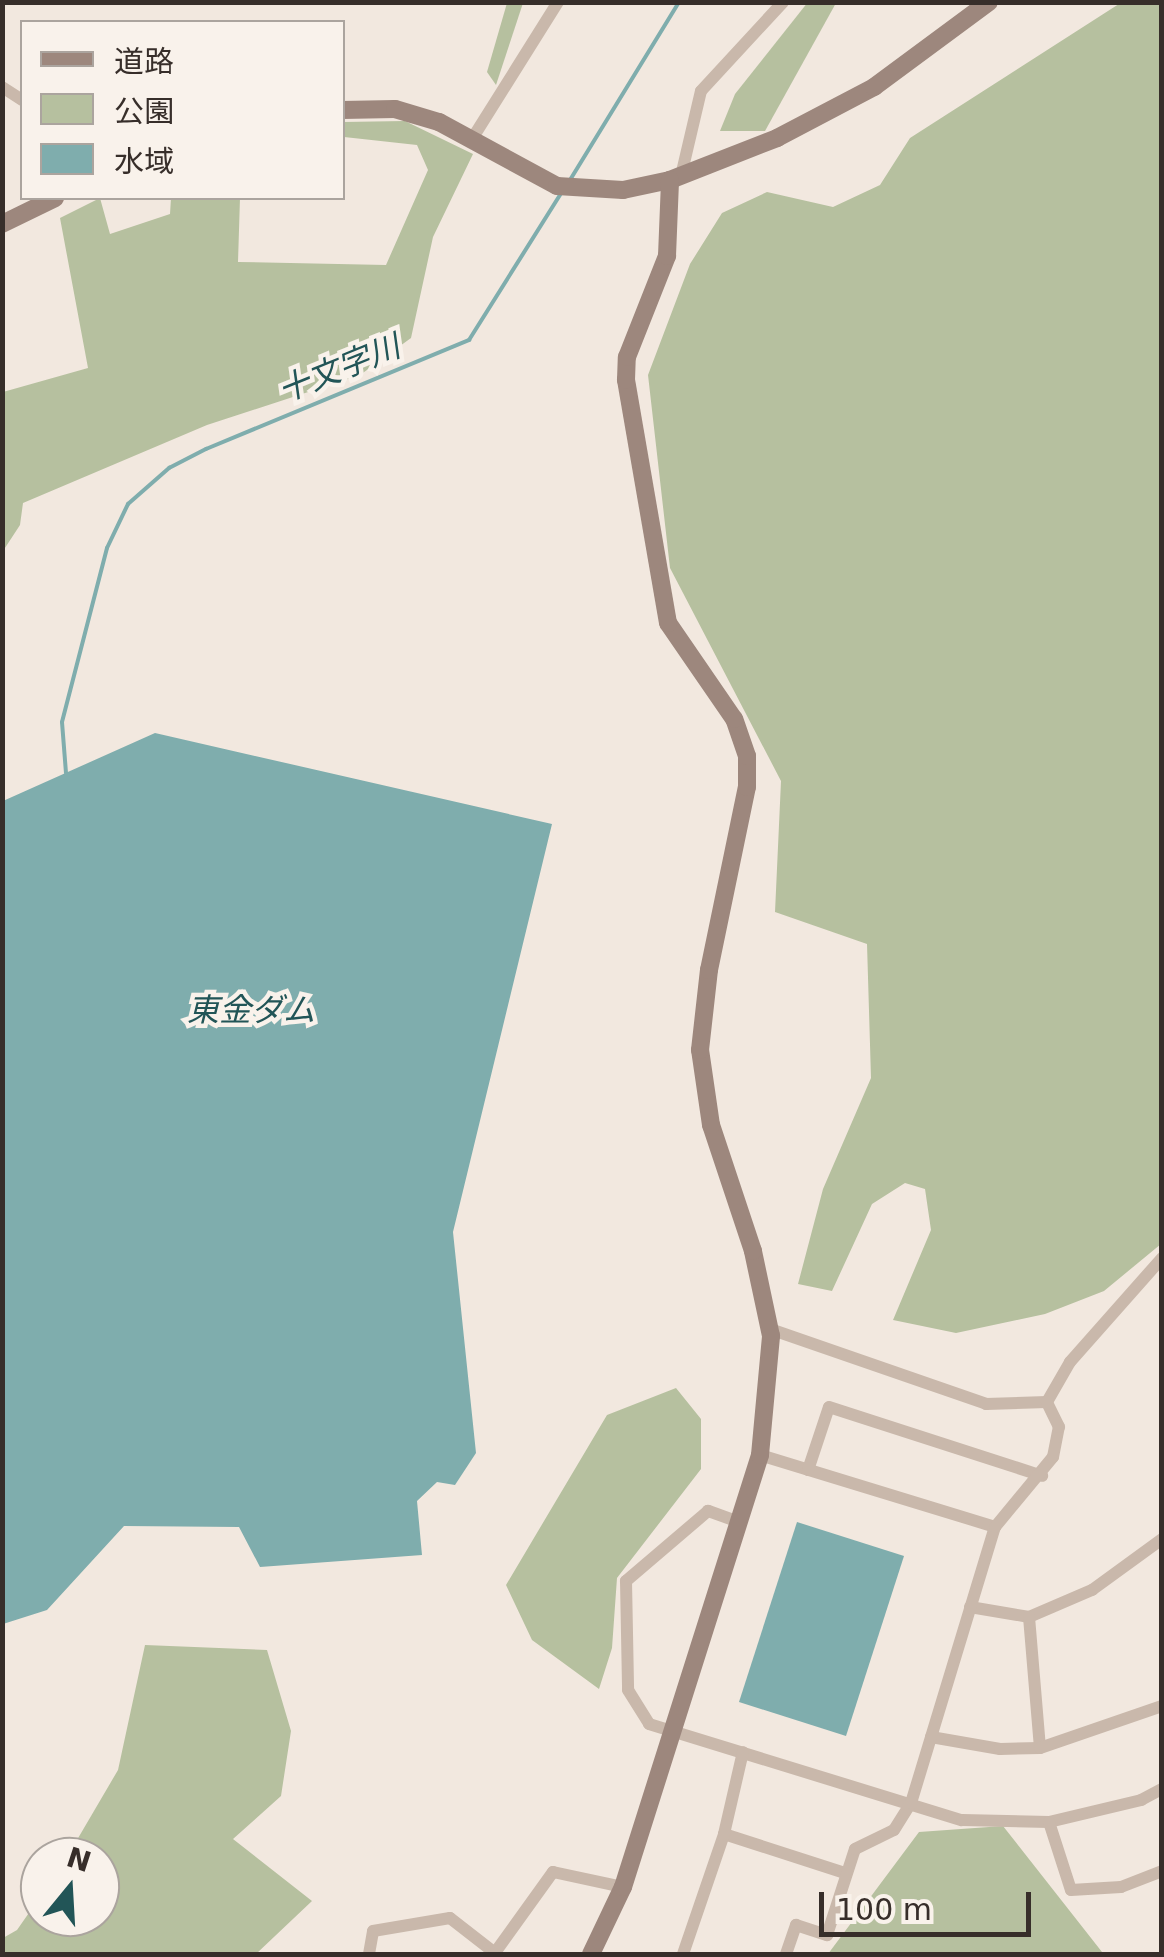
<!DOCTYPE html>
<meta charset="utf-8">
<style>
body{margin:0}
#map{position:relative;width:1164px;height:1957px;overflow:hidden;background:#f2e8df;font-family:"DejaVu Sans","Noto Sans JP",sans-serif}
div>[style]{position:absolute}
.green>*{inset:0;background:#b6c09f}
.water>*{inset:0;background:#7fadad}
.stream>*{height:4px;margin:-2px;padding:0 2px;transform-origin:2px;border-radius:2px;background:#7fadad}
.street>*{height:12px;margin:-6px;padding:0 6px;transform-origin:6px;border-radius:6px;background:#c9b8ab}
.secondary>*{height:18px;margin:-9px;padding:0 9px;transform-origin:9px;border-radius:9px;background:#9d877d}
span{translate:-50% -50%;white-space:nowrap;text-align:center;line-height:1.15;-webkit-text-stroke:9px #f9f2eb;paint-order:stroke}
.water-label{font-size:32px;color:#225557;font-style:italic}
.frame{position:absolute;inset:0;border:5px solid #372e2a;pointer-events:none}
.legend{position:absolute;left:20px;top:20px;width:325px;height:180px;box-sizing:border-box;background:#f9f2eb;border:2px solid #aba49e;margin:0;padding:12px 18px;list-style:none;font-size:30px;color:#372e2a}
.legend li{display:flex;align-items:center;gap:20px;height:50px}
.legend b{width:50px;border:2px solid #aba49e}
.north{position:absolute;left:20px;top:1837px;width:100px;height:100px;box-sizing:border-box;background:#f9f2eb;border:2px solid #aba49e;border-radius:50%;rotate:18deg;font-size:28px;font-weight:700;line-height:40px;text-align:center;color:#372e2a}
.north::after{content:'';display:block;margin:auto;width:35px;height:45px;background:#225557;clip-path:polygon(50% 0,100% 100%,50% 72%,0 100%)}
.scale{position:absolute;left:819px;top:1892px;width:212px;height:45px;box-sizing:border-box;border:5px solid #372e2a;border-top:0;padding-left:12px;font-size:30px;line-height:35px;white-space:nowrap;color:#372e2a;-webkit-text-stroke:8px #f9f2eb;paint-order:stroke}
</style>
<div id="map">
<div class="green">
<i style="clip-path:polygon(808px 2px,836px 3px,765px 131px,720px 131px,735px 94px)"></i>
<i style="clip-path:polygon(1122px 2px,1162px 3px,1161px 1244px,1104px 1291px,1045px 1314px,956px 1333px,893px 1320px,931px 1230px,925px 1189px,905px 1183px,872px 1204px,832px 1291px,798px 1284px,823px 1189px,871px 1078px,867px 944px,775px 912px,781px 781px,670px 568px,648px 375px,690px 264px,722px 213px,767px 192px,833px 207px,880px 185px,910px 138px)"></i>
<i style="clip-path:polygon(507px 3px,523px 3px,496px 85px,487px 72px)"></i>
<i style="clip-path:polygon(405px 121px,473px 154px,433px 237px,411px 338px,360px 375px,207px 425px,23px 503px,20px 525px,3px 551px,3px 392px,88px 368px,60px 218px,100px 198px,110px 234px,170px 214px,171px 198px,240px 198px,238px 262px,386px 265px,428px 170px,417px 145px,344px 137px,343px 122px)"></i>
<i style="clip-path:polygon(676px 1388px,701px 1419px,701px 1469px,617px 1578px,612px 1648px,599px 1689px,532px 1640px,506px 1585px,607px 1415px)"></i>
<i style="clip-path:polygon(145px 1645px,267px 1650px,291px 1731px,281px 1796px,233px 1839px,312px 1901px,256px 1954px,3px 1954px,3px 1938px,17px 1930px,40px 1897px,40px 1917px,100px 1917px,100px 1857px,67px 1857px,118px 1770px)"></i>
<i style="clip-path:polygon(1003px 1826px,1102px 1952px,1161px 1954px,828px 1954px,919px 1832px)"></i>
</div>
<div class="water">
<i style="clip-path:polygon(155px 733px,552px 824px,453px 1232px,476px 1453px,455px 1485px,437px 1482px,417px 1501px,422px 1555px,260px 1567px,239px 1527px,124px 1526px,47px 1610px,3px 1624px,3px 801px)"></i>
<i style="clip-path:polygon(797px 1522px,904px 1556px,846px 1736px,739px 1702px)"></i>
</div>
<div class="stream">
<i style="left:570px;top:180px;width:209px;rotate:-58.5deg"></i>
<i style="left:66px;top:773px;width:51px;rotate:-94.5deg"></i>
<i style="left:62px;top:722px;width:180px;rotate:-75.5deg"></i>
<i style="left:107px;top:548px;width:49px;rotate:-64.5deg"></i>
<i style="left:128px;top:504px;width:55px;rotate:-41.3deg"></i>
<i style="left:169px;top:468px;width:42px;rotate:-27.2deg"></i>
<i style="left:206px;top:449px;width:285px;rotate:-22.5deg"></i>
<i style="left:469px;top:340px;width:175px;rotate:-57.9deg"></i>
</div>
<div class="street">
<i style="left:2px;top:87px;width:24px;rotate:33deg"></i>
<i style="left:472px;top:139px;width:162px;rotate:-57.9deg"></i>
<i style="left:681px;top:176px;width:87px;rotate:-76.8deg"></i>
<i style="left:701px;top:91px;width:121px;rotate:-47.3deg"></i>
<i style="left:770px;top:1329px;width:229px;rotate:19.1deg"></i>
<i style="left:986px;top:1404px;width:61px;rotate:-1.9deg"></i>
<i style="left:1047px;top:1402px;width:46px;rotate:-60.1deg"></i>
<i style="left:1070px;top:1362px;width:139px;rotate:-48.5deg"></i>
<i style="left:760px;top:1455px;width:246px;rotate:17deg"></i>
<i style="left:808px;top:1470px;width:66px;rotate:-71.6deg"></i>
<i style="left:829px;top:1407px;width:224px;rotate:17.9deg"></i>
<i style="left:736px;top:1521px;width:30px;rotate:-160deg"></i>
<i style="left:708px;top:1511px;width:108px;rotate:139.5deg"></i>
<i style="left:626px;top:1581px;width:109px;rotate:88.9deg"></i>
<i style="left:628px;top:1690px;width:40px;rotate:58deg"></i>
<i style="left:649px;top:1724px;width:327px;rotate:17.1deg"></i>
<i style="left:962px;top:1820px;width:87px;rotate:1.3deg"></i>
<i style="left:1049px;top:1822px;width:95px;rotate:-13.4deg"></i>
<i style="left:1141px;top:1800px;width:24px;rotate:-28deg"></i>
<i style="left:970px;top:1607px;width:60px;rotate:9.6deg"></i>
<i style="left:1029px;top:1617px;width:69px;rotate:-23.2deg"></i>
<i style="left:1092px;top:1590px;width:87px;rotate:-36.1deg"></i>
<i style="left:1029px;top:1617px;width:131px;rotate:85.2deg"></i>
<i style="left:931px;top:1737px;width:70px;rotate:9.9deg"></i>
<i style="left:1000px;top:1749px;width:40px;rotate:-1.4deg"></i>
<i style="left:1040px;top:1748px;width:129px;rotate:-19deg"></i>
<i style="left:1049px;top:1822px;width:71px;rotate:72.1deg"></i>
<i style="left:1071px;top:1890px;width:50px;rotate:-3.4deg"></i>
<i style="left:1121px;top:1887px;width:44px;rotate:-21.3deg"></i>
<i style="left:724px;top:1834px;width:127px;rotate:17.9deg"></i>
<i style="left:369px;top:1954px;width:23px;rotate:-80deg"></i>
<i style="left:373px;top:1931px;width:78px;rotate:-9.6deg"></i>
<i style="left:450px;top:1918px;width:57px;rotate:37.9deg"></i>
<i style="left:494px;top:1954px;width:101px;rotate:-54.3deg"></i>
<i style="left:553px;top:1872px;width:72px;rotate:12.1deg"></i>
<i style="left:683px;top:1954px;width:127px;rotate:-71.1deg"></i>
<i style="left:724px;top:1834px;width:84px;rotate:-77deg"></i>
<i style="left:786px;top:1954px;width:31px;rotate:-71deg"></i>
<i style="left:796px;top:1925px;width:33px;rotate:18deg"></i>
<i style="left:827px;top:1935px;width:90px;rotate:-72deg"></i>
<i style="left:855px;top:1849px;width:43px;rotate:-26deg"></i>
<i style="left:894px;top:1830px;width:32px;rotate:-58deg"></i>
<i style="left:911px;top:1803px;width:288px;rotate:-73.1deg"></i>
<i style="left:995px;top:1527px;width:91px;rotate:-50.4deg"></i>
<i style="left:1053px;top:1457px;width:31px;rotate:-79deg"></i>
<i style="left:1059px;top:1427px;width:28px;rotate:-116deg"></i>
</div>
<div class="secondary">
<i style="left:342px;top:110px;width:53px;rotate:-1.1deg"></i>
<i style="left:395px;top:109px;width:46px;rotate:16.5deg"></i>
<i style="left:439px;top:122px;width:134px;rotate:28.5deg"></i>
<i style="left:557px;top:186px;width:66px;rotate:3.5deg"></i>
<i style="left:623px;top:190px;width:48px;rotate:-12deg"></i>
<i style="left:670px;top:180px;width:115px;rotate:-21.4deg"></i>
<i style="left:777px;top:138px;width:110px;rotate:-27.7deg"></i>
<i style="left:874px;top:87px;width:143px;rotate:-36.5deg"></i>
<i style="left:2px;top:224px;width:59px;rotate:-26.1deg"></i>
<i style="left:591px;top:1954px;width:74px;rotate:-64.5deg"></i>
<i style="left:623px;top:1887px;width:453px;rotate:-72.4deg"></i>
<i style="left:760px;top:1455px;width:120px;rotate:-84.7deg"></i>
<i style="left:771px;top:1336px;width:87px;rotate:-102deg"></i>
<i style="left:753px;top:1251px;width:133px;rotate:-108.4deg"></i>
<i style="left:711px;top:1125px;width:76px;rotate:-98.3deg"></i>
<i style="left:700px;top:1050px;width:81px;rotate:-83.6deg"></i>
<i style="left:709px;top:970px;width:187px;rotate:-78.3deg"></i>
<i style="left:747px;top:787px;width:31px;rotate:-90deg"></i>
<i style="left:747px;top:756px;width:39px;rotate:-109deg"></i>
<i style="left:734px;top:719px;width:116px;rotate:-124.5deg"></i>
<i style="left:668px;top:623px;width:247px;rotate:-99.8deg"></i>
<i style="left:626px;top:380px;width:23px;rotate:-88deg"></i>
<i style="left:627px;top:357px;width:109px;rotate:-68.4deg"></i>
<i style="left:667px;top:256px;width:76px;rotate:-87.7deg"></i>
</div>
<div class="water-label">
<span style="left:339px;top:369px;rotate:-22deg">十文字川</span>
<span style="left:251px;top:1010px">東金ダム</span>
</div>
<div class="frame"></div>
<ul class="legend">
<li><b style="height:12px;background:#9d877d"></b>道路</li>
<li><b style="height:28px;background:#b6c09f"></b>公園</li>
<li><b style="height:28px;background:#7fadad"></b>水域</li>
</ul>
<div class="north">N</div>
<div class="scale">100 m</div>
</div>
